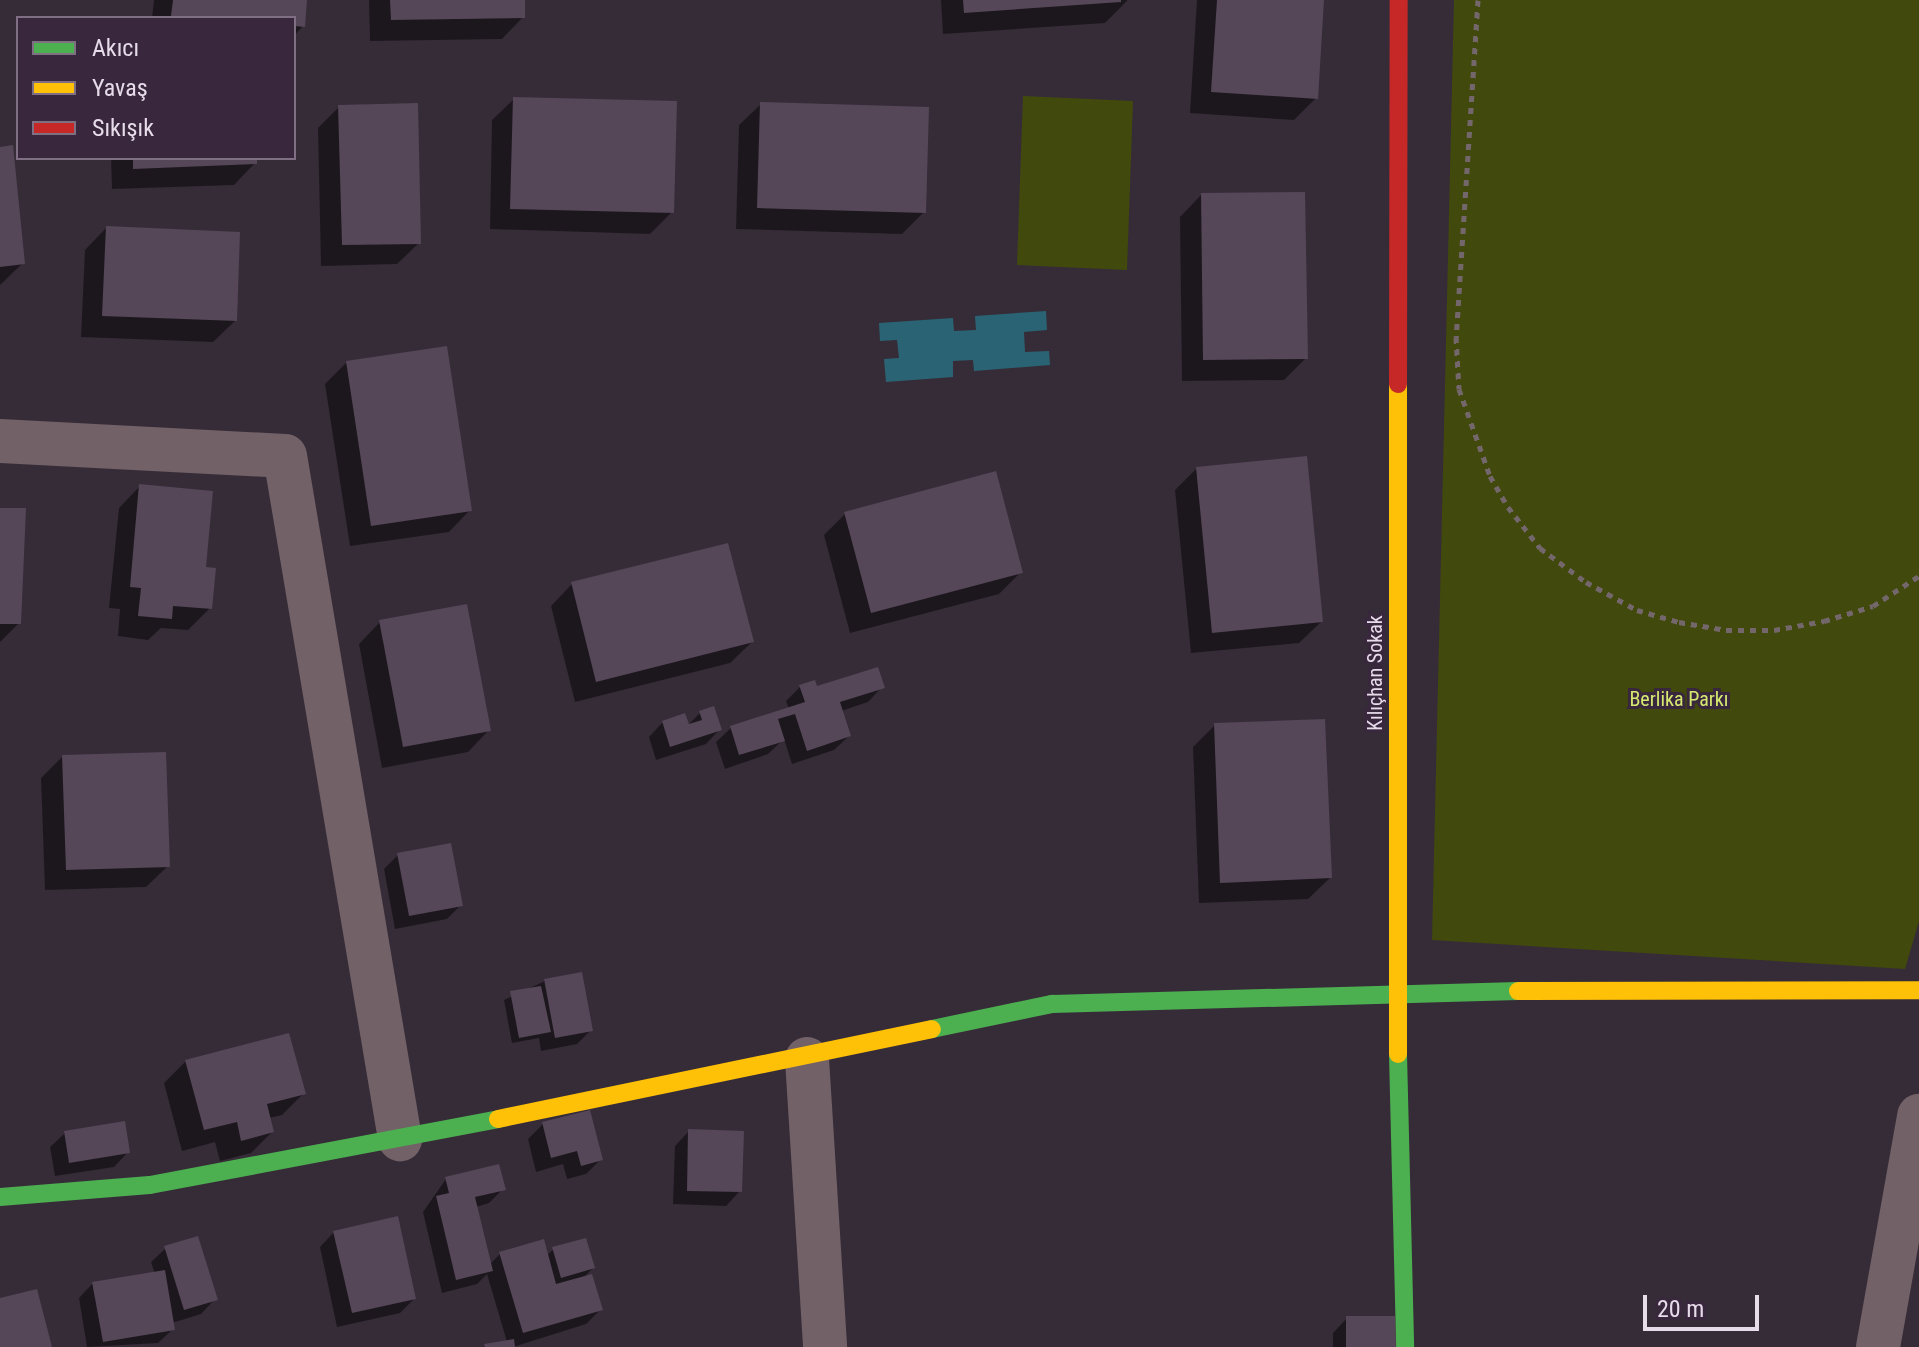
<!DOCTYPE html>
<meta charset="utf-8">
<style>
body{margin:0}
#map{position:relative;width:1919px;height:1347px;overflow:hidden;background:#362c38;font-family:"Roboto Condensed",sans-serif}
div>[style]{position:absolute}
.green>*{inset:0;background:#42490d}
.water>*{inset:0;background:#2a6474}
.shadow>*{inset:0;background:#0007}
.building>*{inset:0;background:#554658}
.path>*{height:5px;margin-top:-2.5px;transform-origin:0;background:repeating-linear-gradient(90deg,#73676c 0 6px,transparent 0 12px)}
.street>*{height:44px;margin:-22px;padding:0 22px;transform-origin:22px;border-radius:22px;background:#726166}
.fast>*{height:18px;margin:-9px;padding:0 9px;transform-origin:9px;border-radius:9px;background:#4caf50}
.slow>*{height:18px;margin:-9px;padding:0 9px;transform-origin:9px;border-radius:9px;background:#ffc107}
.jam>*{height:18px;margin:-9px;padding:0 9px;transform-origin:9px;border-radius:9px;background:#c62828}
span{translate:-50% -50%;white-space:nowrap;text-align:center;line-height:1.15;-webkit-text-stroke:6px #39273d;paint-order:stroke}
.street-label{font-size:20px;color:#e7dcea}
.park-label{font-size:20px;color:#d6e971}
.legend{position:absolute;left:16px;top:16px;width:280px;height:144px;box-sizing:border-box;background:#39273d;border:2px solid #7f6f82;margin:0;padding:10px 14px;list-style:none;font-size:24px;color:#e7dcea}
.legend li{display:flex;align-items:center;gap:16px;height:40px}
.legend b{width:40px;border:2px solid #7f6f82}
.scale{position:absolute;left:1643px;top:1295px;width:116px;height:36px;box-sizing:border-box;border:4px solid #e7dcea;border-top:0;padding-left:10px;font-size:24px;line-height:28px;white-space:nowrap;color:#e7dcea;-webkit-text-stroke:6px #39273d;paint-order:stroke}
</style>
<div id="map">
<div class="green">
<i style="clip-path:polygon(1454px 0,1919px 0,1919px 921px,1905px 969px,1432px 940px)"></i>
<i style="clip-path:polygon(1023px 96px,1133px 101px,1127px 270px,1017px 265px)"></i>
</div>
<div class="water">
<i style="clip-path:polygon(1046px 311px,1047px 330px,1024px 332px,1025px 352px,1049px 351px,1050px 365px,974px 371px,973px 360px,953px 361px,953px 377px,886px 382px,884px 359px,899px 358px,897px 340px,880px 341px,879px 323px,953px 318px,954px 331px,976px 330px,975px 316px)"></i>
</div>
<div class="shadow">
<i style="clip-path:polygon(154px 0,305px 0,303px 26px,294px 36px,294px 18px,152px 18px)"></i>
<i style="clip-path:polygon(369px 0,523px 0,523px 17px,502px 39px,370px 41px)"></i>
<i style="clip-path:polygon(941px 0,1127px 0,1127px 1px,1105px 23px,943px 34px)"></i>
<i style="clip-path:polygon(1197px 0,1322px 0,1316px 98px,1294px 120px,1190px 113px)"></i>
<i style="clip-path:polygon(514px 99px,672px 212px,650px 234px,490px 229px,492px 120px)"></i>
<i style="clip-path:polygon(761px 104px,924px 212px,902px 234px,736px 229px,739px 125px)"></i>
<i style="clip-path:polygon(339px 107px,419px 243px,397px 264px,321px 266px,318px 128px)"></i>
<i style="clip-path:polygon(0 149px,23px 263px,0 285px)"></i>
<i style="clip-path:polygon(111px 158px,255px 158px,255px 163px,234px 185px,112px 189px)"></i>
<i style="clip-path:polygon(1201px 195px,1306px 358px,1284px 380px,1182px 381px,1180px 217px)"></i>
<i style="clip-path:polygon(106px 228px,235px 321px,213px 342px,81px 337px,85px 250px)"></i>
<i style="clip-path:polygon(346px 363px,470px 510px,449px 532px,350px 546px,325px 384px)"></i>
<i style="clip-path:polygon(1196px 469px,1321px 622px,1299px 643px,1191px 653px,1175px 490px)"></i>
<i style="clip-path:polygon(140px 486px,204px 569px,210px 608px,188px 630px,161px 628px,148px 640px,118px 636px,120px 609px,109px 608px,119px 508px)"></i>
<i style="clip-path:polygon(0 510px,19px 623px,0 642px)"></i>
<i style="clip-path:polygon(845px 514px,1021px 572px,999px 594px,850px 633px,824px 535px)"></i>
<i style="clip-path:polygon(572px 584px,752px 642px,730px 663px,575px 702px,551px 606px)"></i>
<i style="clip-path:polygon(380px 622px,489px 730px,468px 752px,382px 768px,359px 644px)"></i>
<i style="clip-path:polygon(800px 687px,882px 687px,868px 702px,841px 711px,849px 736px,834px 750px,792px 764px,784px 739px,768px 754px,725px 769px,716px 742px,731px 728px,789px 709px,786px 701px)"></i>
<i style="clip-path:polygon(700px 713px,720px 729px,706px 744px,656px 760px,649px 737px,663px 722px,687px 726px)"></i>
<i style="clip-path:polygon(1215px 725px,1330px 878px,1308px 899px,1199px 903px,1193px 747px)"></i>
<i style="clip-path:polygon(62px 757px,168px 866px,146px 887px,45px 890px,41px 778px)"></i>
<i style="clip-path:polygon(398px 855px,461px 905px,447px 919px,395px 929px,384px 869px)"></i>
<i style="clip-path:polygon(545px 981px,591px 1030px,577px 1044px,541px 1051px,539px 1038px,512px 1043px,504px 1000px)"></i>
<i style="clip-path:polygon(186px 1061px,304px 1093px,282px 1115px,269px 1118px,272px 1132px,251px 1153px,220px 1161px,215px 1142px,182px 1151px,164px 1083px)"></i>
<i style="clip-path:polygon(543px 1124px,601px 1159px,586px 1174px,567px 1179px,563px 1164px,536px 1172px,528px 1139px)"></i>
<i style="clip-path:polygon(689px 1131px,740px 1191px,726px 1206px,673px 1204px,675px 1146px)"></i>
<i style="clip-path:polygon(65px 1133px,128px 1152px,114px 1167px,55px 1176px,50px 1147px)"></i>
<i style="clip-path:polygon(446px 1179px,503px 1189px,489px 1203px,476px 1207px,490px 1264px,500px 1254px,546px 1256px,554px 1249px,593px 1268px,582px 1279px,600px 1310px,586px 1324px,513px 1347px,484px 1347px,507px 1342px,487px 1274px,477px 1284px,442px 1293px,423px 1212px)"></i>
<i style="clip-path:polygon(334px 1232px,414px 1299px,400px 1313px,337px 1327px,320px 1247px)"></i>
<i style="clip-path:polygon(166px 1248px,215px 1299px,201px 1314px,172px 1323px,173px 1329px,158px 1343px,87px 1347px,79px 1298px,93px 1283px,155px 1274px,151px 1262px)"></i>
<i style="clip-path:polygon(1347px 1318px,1394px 1347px,1333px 1347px,1333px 1333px)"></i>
</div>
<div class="building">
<i style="clip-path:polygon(173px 0,307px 0,305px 27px,294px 26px,294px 18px,171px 16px)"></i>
<i style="clip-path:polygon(390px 0,525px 0,525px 18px,391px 20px)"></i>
<i style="clip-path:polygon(963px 0,1121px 0,1121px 2px,964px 13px)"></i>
<i style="clip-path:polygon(1217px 0,1324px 0,1318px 99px,1211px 92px)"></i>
<i style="clip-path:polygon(513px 97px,677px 101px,674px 213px,510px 209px)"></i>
<i style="clip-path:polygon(760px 102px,929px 107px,926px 213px,757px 208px)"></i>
<i style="clip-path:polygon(418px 103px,421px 244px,342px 245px,338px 105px)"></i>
<i style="clip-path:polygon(13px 145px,25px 264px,0 267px,0 147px)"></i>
<i style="clip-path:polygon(133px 158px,257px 158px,257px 164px,133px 169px)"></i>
<i style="clip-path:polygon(1305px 192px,1308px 359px,1203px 360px,1201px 193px)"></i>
<i style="clip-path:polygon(106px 226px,240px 232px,237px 321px,102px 316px)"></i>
<i style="clip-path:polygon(447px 346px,472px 511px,371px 526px,346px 361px)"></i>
<i style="clip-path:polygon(1307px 456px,1323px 622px,1212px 633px,1196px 467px)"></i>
<i style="clip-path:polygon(996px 471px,1023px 573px,871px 613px,844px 512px)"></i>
<i style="clip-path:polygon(139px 484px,213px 491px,206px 567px,216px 568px,212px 609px,173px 606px,172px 619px,138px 616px,141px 588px,130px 587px)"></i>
<i style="clip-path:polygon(0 508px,26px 508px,21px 624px,0 624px)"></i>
<i style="clip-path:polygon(728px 543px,754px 642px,596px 682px,571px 582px)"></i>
<i style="clip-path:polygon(467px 604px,491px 731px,403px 747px,379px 620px)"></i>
<i style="clip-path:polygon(878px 667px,885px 688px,840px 702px,851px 736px,807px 751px,795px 714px,778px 719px,785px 741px,739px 755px,730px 726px,805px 702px,799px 685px,815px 680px,817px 686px)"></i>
<i style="clip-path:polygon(714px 706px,722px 730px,670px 747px,662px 721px,685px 713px,689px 724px,702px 720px,699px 711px)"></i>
<i style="clip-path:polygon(1325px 719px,1332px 878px,1220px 883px,1214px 723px)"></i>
<i style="clip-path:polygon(166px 752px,170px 867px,66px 870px,62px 755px)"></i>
<i style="clip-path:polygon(451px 843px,463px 906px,409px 916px,397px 853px)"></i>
<i style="clip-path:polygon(582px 972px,593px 1031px,555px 1038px,544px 979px)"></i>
<i style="clip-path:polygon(541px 986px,551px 1032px,519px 1038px,510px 991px)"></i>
<i style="clip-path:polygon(289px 1033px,306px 1094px,267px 1104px,274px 1132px,241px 1141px,237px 1122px,204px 1130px,185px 1060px)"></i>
<i style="clip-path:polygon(590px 1110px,603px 1160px,581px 1166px,577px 1151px,551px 1158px,542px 1122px)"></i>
<i style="clip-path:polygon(125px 1121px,130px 1153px,69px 1163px,64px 1131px)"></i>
<i style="clip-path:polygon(688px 1129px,744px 1131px,742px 1192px,687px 1191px)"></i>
<i style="clip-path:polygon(499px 1164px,506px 1190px,475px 1197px,493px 1271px,456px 1280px,436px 1196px,449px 1193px,445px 1177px)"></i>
<i style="clip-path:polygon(398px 1216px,416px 1299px,352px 1313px,333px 1231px)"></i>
<i style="clip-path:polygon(198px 1236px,218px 1300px,184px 1310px,164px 1246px)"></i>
<i style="clip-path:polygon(586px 1238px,595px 1268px,561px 1278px,552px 1247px)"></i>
<i style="clip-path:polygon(544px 1239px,556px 1284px,592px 1274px,603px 1310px,523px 1333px,499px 1252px)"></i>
<i style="clip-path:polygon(165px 1270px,175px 1330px,103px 1342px,92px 1282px)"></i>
<i style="clip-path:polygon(37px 1289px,52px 1347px,0 1347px,0 1298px)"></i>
<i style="clip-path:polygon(1346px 1316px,1395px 1316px,1396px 1347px,1346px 1347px)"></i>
<i style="clip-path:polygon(514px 1339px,515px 1347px,485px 1347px,484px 1344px)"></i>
</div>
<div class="path">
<i style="left:1478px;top:0;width:338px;rotate:93.7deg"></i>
<i style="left:1456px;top:337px;width:52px;rotate:86.7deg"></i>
<i style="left:1459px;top:389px;width:92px;rotate:70.4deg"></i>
<i style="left:1490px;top:476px;width:36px;rotate:60deg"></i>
<i style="left:1508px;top:507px;width:52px;rotate:52deg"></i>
<i style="left:1540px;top:548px;width:57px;rotate:36.5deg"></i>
<i style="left:1586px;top:582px;width:58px;rotate:28.8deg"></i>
<i style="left:1637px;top:610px;width:44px;rotate:15.9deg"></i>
<i style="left:1679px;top:622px;width:48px;rotate:9.7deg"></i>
<i style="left:1726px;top:630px;width:48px"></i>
<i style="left:1774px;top:630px;width:51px;rotate:-10.2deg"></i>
<i style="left:1824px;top:621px;width:51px;rotate:-17deg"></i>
<i style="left:1873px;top:606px;width:55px;rotate:-33.1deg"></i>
</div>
<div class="street">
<i style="left:0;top:441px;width:285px;rotate:3deg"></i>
<i style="left:285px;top:456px;width:693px;rotate:80.44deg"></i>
<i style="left:807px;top:1059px;width:289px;rotate:86.4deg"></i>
<i style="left:1878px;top:1347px;width:235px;rotate:-79.9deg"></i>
</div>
<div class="fast">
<i style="left:932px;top:1029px;width:123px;rotate:-11.8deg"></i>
<i style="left:1052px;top:1004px;width:466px;rotate:-1.6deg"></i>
<i style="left:1398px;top:1054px;width:293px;rotate:88.6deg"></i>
<i style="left:0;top:1197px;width:150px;rotate:-4.6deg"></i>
<i style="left:150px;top:1185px;width:354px;rotate:-10.7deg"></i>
</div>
<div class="slow">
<i style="left:1518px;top:991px;width:401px;rotate:-0.1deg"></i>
<i style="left:1398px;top:1054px;width:670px;rotate:-90deg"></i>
<i style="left:498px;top:1119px;width:443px;rotate:-11.7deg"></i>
</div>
<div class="jam">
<i style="left:1398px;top:384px;width:384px;rotate:-89.9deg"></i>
</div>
<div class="street-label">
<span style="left:1375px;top:673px;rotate:-90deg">Kılıçhan Sokak</span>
</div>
<div class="park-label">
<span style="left:1679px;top:699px">Berlika Parkı</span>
</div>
<ul class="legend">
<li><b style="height:10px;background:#4caf50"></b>Akıcı</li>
<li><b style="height:10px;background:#ffc107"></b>Yavaş</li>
<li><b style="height:10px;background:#c62828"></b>Sıkışık</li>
</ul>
<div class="scale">20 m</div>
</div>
